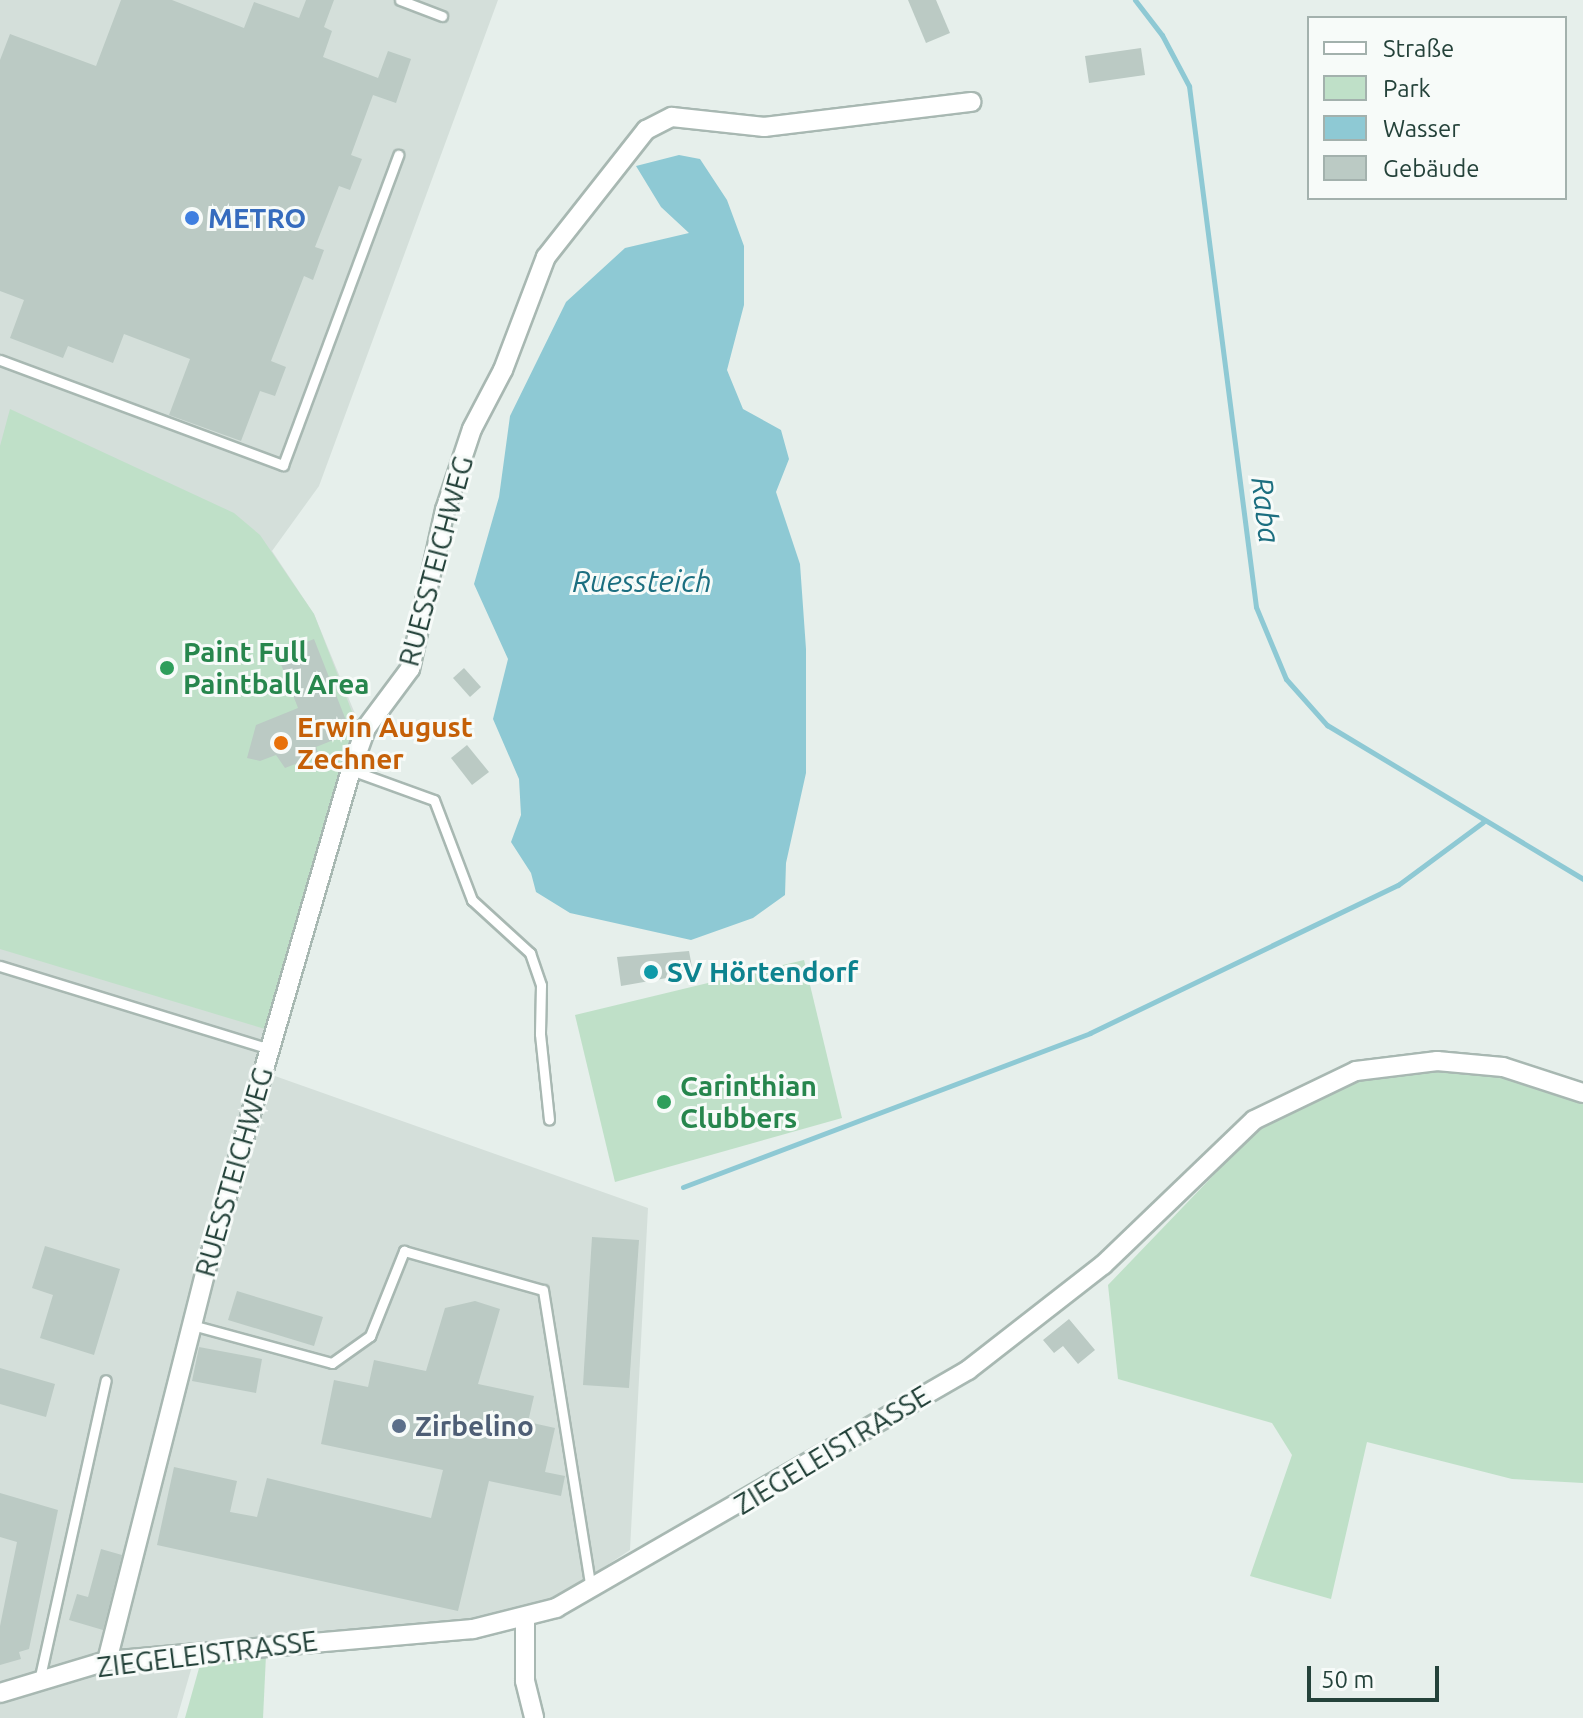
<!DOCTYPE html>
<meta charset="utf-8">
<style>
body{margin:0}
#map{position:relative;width:1583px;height:1718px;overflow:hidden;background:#e6efeb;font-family:Ubuntu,sans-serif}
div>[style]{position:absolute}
.built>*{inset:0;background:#d4dfda}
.green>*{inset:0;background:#bfe0c8}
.water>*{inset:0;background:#8ec9d4}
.stream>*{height:5px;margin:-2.5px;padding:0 2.5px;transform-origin:2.5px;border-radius:2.5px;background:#8ec9d4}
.building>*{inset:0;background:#bbcac4}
.roads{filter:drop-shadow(2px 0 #a8b8b2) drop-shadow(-2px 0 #a8b8b2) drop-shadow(0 2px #a8b8b2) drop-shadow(0 -2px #a8b8b2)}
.lane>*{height:9px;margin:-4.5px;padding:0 4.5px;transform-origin:4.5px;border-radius:4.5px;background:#fff}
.street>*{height:18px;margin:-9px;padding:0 9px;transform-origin:9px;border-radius:9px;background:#fff}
.dots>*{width:22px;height:22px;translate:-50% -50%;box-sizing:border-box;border:4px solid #f7fbf9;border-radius:50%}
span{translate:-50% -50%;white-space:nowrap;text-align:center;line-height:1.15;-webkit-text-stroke:6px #f7fbf9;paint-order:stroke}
.shop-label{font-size:28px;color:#366cbe;font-weight:700}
.left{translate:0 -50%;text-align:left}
.street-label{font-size:28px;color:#24423a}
.leisure-label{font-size:28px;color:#27864d;font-weight:700}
.food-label{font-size:28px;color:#c56008;font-weight:700}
.culture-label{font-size:28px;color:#0d838f;font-weight:700}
.service-label{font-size:28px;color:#4e5e75;font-weight:700}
.water-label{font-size:30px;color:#1c6f80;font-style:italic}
.legend{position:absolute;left:1307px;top:16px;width:260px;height:184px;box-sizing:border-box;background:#f7fbf9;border:2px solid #a3b1ad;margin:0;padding:10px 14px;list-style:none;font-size:24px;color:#24423a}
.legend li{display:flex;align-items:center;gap:16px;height:40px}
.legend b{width:40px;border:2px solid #a3b1ad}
.scale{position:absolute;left:1307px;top:1666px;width:132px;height:36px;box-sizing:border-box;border:4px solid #24423a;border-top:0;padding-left:10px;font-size:24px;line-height:28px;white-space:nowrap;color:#24423a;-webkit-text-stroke:6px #f7fbf9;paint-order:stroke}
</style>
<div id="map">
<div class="built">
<i style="clip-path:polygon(0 0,498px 0,319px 486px,272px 551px,314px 614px,358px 721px,258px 1070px,648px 1208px,630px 1550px,560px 1596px,470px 1621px,199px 1642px,177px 1718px,0 1718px)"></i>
</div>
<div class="green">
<i style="clip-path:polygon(10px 409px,234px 513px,260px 535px,314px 614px,356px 722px,265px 1029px,0 949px,0 446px)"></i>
<i style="clip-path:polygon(804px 960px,842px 1118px,615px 1182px,575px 1015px)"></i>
<i style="clip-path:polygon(1428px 1070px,1481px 1070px,1583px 1101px,1583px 1483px,1512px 1479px,1367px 1442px,1331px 1599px,1250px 1576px,1292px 1455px,1272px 1423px,1118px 1379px,1108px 1285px,1256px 1131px,1359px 1079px)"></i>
<i style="clip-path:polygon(266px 1655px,263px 1718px,185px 1718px,201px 1661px)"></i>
</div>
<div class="water">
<i style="clip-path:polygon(679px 155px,700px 159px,727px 200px,744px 246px,744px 305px,727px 370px,743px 409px,781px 430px,789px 459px,776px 492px,800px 564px,806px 649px,806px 773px,786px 863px,785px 895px,753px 918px,691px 940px,570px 913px,536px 892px,531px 873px,511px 842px,521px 815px,519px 779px,493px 719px,508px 659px,474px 584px,499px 497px,510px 416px,566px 302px,625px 248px,689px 233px,661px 207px,636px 166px)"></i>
</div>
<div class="stream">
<i style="left:1135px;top:0;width:44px;rotate:52.4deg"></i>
<i style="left:1162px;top:35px;width:58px;rotate:62.1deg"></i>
<i style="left:1189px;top:86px;width:525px;rotate:82.67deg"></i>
<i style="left:1256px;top:607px;width:78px;rotate:67.4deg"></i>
<i style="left:1286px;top:679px;width:62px;rotate:48.3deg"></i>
<i style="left:1327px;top:725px;width:299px;rotate:31deg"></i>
<i style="left:683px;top:1187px;width:435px;rotate:-20.7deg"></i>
<i style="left:1090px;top:1033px;width:342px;rotate:-25.7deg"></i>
<i style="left:1398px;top:885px;width:106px;rotate:-36.5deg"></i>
</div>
<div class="building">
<i style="clip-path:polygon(121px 0,172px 0,244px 28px,254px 2px,299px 18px,306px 0,334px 0,324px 27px,332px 31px,323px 57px,378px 78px,388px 51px,411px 59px,396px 103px,373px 95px,351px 155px,362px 159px,350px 190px,339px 186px,315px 247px,324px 250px,313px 280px,304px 276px,271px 361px,286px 367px,275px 396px,260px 391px,241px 441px,169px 415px,190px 359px,124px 334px,113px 363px,68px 346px,63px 358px,10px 338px,24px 300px,0 291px,0 60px,10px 34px,96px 66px)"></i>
<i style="clip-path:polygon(908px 0,936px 0,950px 33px,926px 43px)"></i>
<i style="clip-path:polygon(1141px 48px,1145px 75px,1089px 83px,1085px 56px)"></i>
<i style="clip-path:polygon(314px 639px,351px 733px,316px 747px,319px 755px,285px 768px,276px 755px,260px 761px,247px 758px,256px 725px,298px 708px,277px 654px)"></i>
<i style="clip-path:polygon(464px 668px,481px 687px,470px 697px,453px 678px)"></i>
<i style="clip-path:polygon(467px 745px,489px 772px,472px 785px,451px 758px)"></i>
<i style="clip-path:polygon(689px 951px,692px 967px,683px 968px,684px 975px,621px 986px,617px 957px)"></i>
<i style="clip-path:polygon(592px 1237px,639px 1240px,629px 1388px,583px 1385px)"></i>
<i style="clip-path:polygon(45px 1246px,120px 1269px,94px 1355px,40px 1338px,53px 1295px,32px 1288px)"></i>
<i style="clip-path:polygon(237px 1291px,323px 1317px,314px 1346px,228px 1320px)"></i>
<i style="clip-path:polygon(475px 1301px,500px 1309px,478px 1384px,534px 1396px,528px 1422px,555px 1428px,545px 1472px,565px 1476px,561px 1496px,489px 1481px,458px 1611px,157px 1545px,174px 1467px,237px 1481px,230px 1512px,257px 1517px,267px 1478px,431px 1518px,443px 1470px,321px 1444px,334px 1380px,368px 1387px,374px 1360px,426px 1371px,445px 1308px)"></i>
<i style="clip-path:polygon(1069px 1319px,1095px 1350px,1078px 1364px,1063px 1346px,1054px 1353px,1043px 1340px)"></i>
<i style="clip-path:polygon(199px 1347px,262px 1359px,256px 1393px,192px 1381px)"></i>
<i style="clip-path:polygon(0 1368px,55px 1384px,46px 1417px,0 1404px)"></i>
<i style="clip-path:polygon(0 1493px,58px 1510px,29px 1649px,19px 1652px,21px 1659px,0 1665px,0 1626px,17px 1542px,0 1537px)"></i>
<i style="clip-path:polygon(101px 1549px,122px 1555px,103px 1630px,69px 1620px,77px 1594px,88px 1597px)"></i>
</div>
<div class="roads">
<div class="lane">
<i style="left:400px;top:0;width:45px;rotate:20.9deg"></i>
<i style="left:0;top:360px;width:302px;rotate:20.4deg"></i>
<i style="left:283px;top:465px;width:331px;rotate:-69.6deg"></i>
<i style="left:351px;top:770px;width:88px;rotate:19.9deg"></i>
<i style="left:434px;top:800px;width:107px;rotate:69.2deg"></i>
<i style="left:472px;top:900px;width:79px;rotate:42.4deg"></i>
<i style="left:530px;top:953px;width:34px;rotate:71deg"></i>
<i style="left:541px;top:985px;width:49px;rotate:91.2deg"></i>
<i style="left:540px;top:1034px;width:86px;rotate:84deg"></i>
<i style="left:0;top:966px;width:282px;rotate:17.1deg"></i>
<i style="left:192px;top:1325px;width:145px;rotate:15.2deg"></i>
<i style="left:332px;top:1363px;width:47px;rotate:-35.4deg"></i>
<i style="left:370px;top:1336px;width:92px;rotate:-68.2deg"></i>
<i style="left:404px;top:1251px;width:144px;rotate:15.7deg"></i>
<i style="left:543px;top:1290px;width:304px;rotate:80.9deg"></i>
<i style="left:39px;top:1681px;width:308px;rotate:-77.5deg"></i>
</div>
<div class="street">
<i style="left:525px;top:1619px;width:62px;rotate:90deg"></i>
<i style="left:525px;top:1681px;width:38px;rotate:76deg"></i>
<i style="left:107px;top:1661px;width:419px;rotate:-75.8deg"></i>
<i style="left:210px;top:1255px;width:505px;rotate:-73.79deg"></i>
<i style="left:351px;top:770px;width:45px;rotate:-70.3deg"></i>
<i style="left:366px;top:728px;width:74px;rotate:-53.3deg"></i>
<i style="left:410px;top:669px;width:163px;rotate:-77.6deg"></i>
<i style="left:445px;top:510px;width:85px;rotate:-71.6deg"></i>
<i style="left:472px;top:429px;width:67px;rotate:-62.3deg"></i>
<i style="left:503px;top:370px;width:121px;rotate:-69.2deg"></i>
<i style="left:546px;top:257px;width:162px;rotate:-51.8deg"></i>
<i style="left:646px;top:130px;width:29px;rotate:-27deg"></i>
<i style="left:672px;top:117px;width:93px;rotate:6.2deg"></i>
<i style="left:764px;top:127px;width:209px;rotate:-6.9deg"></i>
<i style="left:0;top:1693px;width:112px;rotate:-16.7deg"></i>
<i style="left:107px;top:1661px;width:367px;rotate:-5deg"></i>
<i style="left:473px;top:1629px;width:86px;rotate:-14.2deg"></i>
<i style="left:556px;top:1608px;width:476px;rotate:-30deg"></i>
<i style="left:968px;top:1370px;width:171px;rotate:-37.9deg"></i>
<i style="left:1103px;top:1265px;width:209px;rotate:-43.8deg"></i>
<i style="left:1254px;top:1120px;width:113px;rotate:-25.7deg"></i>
<i style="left:1356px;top:1071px;width:82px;rotate:-7deg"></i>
<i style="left:1437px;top:1061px;width:66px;rotate:5.2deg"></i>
<i style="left:1503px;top:1067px;width:84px;rotate:18deg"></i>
</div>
</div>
<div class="dots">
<i style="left:192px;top:218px;background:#3f7fe0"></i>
<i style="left:167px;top:668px;background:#2e9e5b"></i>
<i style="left:281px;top:743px;background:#e8710a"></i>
<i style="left:651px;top:972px;background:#0f9aa8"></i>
<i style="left:664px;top:1102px;background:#2e9e5b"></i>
<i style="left:399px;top:1426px;background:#5c6f8a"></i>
</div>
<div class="shop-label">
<span class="left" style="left:208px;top:218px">METRO</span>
</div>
<div class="street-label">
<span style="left:436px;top:561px;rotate:-75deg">RUESSTEICHWEG</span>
<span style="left:234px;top:1172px;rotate:-74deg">RUESSTEICHWEG</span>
<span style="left:832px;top:1450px;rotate:-31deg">ZIEGELEISTRASSE</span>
<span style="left:207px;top:1654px;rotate:-7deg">ZIEGELEISTRASSE</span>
</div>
<div class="leisure-label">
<span class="left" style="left:183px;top:668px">Paint Full<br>Paintball Area</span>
<span class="left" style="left:680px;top:1102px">Carinthian<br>Clubbers</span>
</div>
<div class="food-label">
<span class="left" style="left:297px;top:743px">Erwin August<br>Zechner</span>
</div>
<div class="culture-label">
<span class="left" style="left:667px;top:972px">SV Hörtendorf</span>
</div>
<div class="service-label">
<span class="left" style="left:415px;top:1426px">Zirbelino</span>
</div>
<div class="water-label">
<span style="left:1266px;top:510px;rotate:83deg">Raba</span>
<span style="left:642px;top:581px">Ruessteich</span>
</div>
<ul class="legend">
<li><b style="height:10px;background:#fff"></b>Straße</li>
<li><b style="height:22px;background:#bfe0c8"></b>Park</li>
<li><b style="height:22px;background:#8ec9d4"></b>Wasser</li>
<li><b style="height:22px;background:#bbcac4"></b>Gebäude</li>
</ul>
<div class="scale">50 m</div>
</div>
